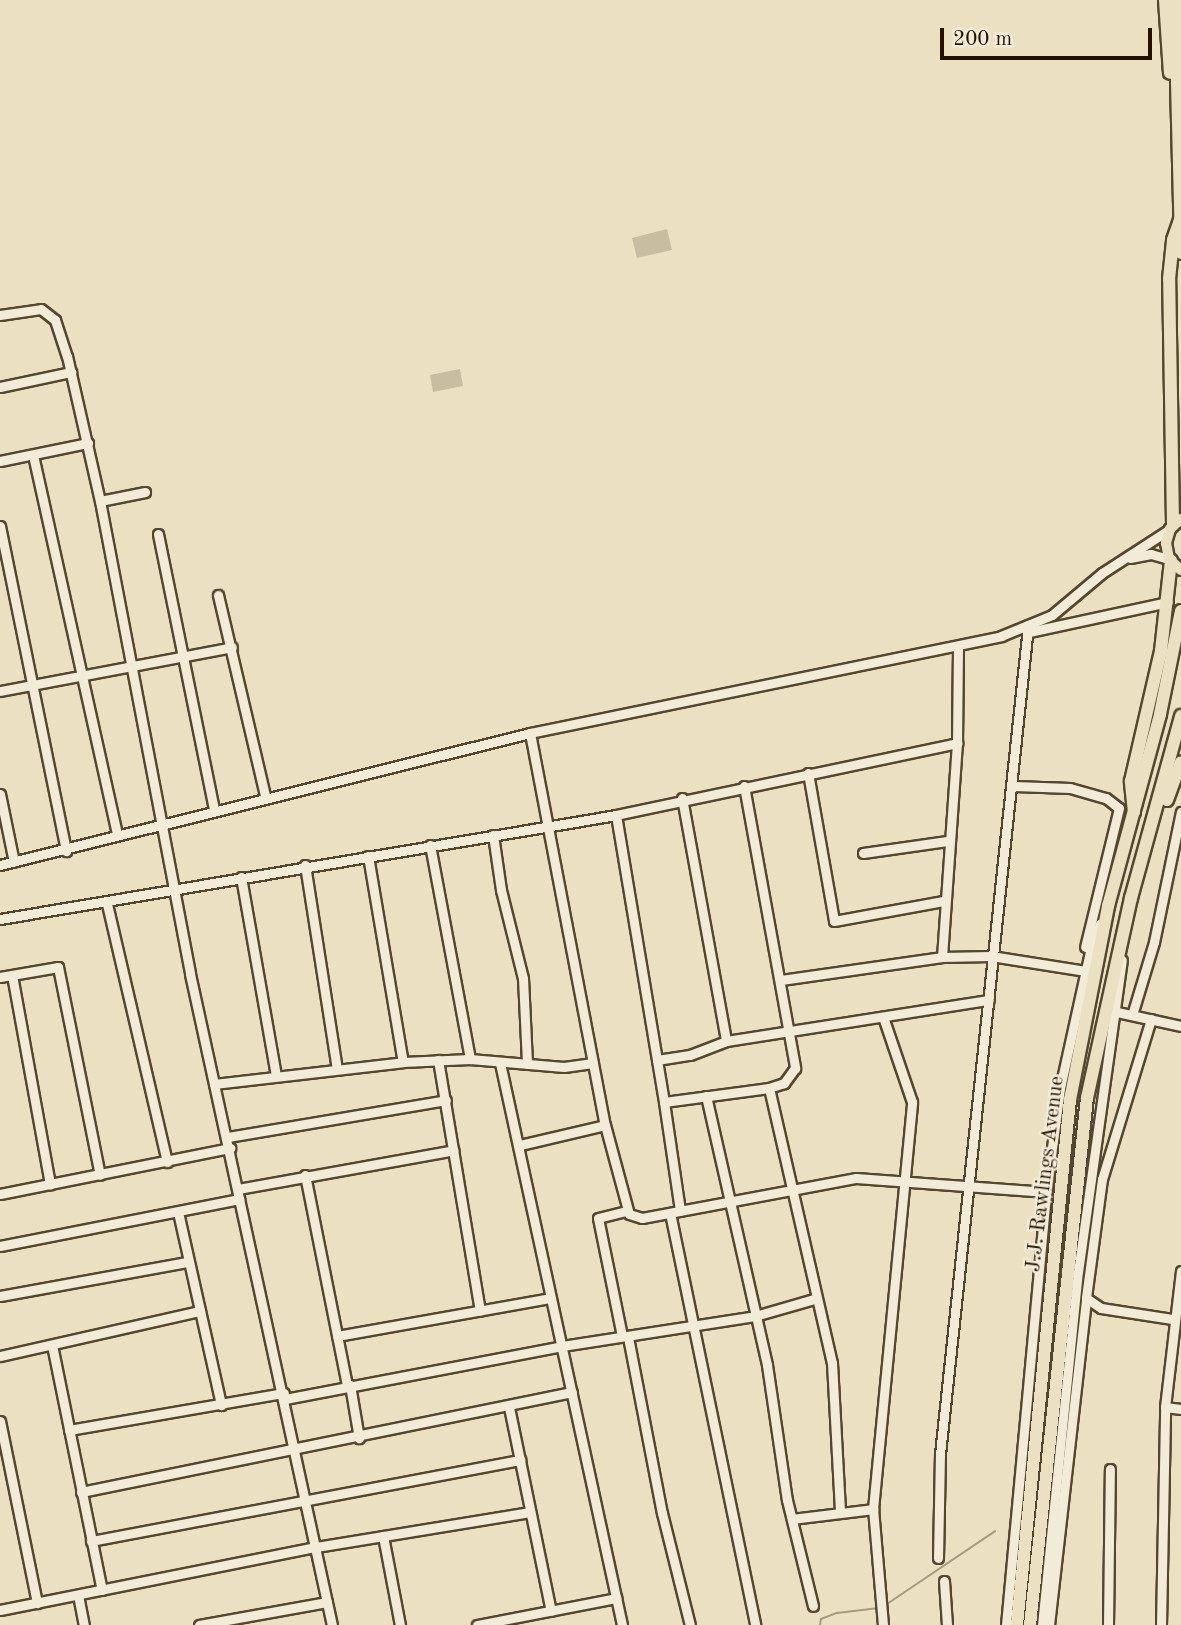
<!DOCTYPE html>
<style>
body{margin:0}
#map{position:relative;width:1181px;height:1625px;overflow:hidden;background:#ebe0c2;font-family:"Old Standard TT",serif}
div>[style]{position:absolute}
.green>*{inset:0;background:#c9bda1}
.stream>*{height:2px;margin:-1px;padding:0 1px;transform-origin:1px;border-radius:1px;background:#a79a80}
.roads{filter:drop-shadow(2px 0 #554630) drop-shadow(-2px 0 #554630) drop-shadow(0 2px #554630) drop-shadow(0 -2px #554630)}
.minor>*{height:9px;margin:-4.5px;padding:0 4.5px;transform-origin:4.5px;border-radius:4.5px;background:#f2ebd7}
.major>*{height:10px;margin:-5px;padding:0 5px;transform-origin:5px;border-radius:5px;background:#ebe0c2}
.highway>*{height:12px;margin:-6px;padding:0 6px;transform-origin:6px;border-radius:6px;background:#ebe0c2}
span{translate:-50% -50%;white-space:nowrap;text-align:center;line-height:1.15;-webkit-text-stroke:5px #f2ebd7;paint-order:stroke}
.street-label{font-size:21px;color:#231200}
.scale{position:absolute;left:940px;top:28px;width:212px;height:32px;box-sizing:border-box;border:4px solid #231200;border-top:0;padding-left:9px;font-size:21px;line-height:24px;white-space:nowrap;color:#231200;-webkit-text-stroke:5px #f2ebd7;paint-order:stroke}
</style>
<div id="map">
<div class="green">
<i style="clip-path:polygon(667px 229px,672px 250px,637px 258px,632px 238px)"></i>
<i style="clip-path:polygon(460px 369px,463px 386px,433px 392px,430px 375px)"></i>
</div>
<div class="stream">
<i style="left:884px;top:1606px;width:134px;rotate:-34deg"></i>
<i style="left:820px;top:1625px;width:6px;rotate:-81deg"></i>
<i style="left:821px;top:1619px;width:17px;rotate:-21deg"></i>
<i style="left:837px;top:1613px;width:42px;rotate:-6.8deg"></i>
</div>
<div class="roads">
<div class="minor">
<i style="left:0;top:315px;width:41px;rotate:-8.3deg"></i>
<i style="left:41px;top:309px;width:18px;rotate:38deg"></i>
<i style="left:55px;top:320px;width:38px;rotate:72deg"></i>
<i style="left:67px;top:356px;width:149px;rotate:77.2deg"></i>
<i style="left:100px;top:501px;width:481px;rotate:79.2deg"></i>
<i style="left:190px;top:974px;width:666px;rotate:77.7deg"></i>
<i style="left:0;top:387px;width:73px;rotate:-11.9deg"></i>
<i style="left:33px;top:455px;width:389px;rotate:77.5deg"></i>
<i style="left:0;top:461px;width:90px;rotate:-11.6deg"></i>
<i style="left:100px;top:501px;width:46px;rotate:-11.3deg"></i>
<i style="left:0;top:526px;width:332px;rotate:78.5deg"></i>
<i style="left:158px;top:534px;width:281px;rotate:78.5deg"></i>
<i style="left:1130px;top:558px;width:21px;rotate:-11deg"></i>
<i style="left:1151px;top:554px;width:19px;rotate:16deg"></i>
<i style="left:218px;top:595px;width:206px;rotate:76.8deg"></i>
<i style="left:1029px;top:632px;width:142px;rotate:-12.2deg"></i>
<i style="left:0;top:691px;width:236px;rotate:-10.7deg"></i>
<i style="left:530px;top:733px;width:399px;rotate:79.2deg"></i>
<i style="left:605px;top:1125px;width:92px;rotate:74.9deg"></i>
<i style="left:629px;top:1214px;width:14px;rotate:17deg"></i>
<i style="left:642px;top:1218px;width:218px;rotate:-10.6deg"></i>
<i style="left:856px;top:1178px;width:191px;rotate:4.2deg"></i>
<i style="left:808px;top:773px;width:150px;rotate:80deg"></i>
<i style="left:834px;top:921px;width:111px;rotate:-10.4deg"></i>
<i style="left:744px;top:786px;width:287px;rotate:79.7deg"></i>
<i style="left:795px;top:1068px;width:19px;rotate:126deg"></i>
<i style="left:784px;top:1083px;width:16px;rotate:162deg"></i>
<i style="left:769px;top:1088px;width:282px;rotate:77.1deg"></i>
<i style="left:832px;top:1363px;width:148px;rotate:86.9deg"></i>
<i style="left:1014px;top:786px;width:56px;rotate:2deg"></i>
<i style="left:1070px;top:788px;width:37px;rotate:16deg"></i>
<i style="left:1106px;top:798px;width:16px;rotate:38deg"></i>
<i style="left:1119px;top:808px;width:143px;rotate:103.7deg"></i>
<i style="left:0;top:794px;width:69px;rotate:78.4deg"></i>
<i style="left:682px;top:798px;width:247px;rotate:79.7deg"></i>
<i style="left:616px;top:815px;width:291px;rotate:80.5deg"></i>
<i style="left:664px;top:1102px;width:106px;rotate:-7.6deg"></i>
<i style="left:493px;top:835px;width:56px;rotate:81.7deg"></i>
<i style="left:501px;top:890px;width:91px;rotate:76deg"></i>
<i style="left:523px;top:978px;width:86px;rotate:87.3deg"></i>
<i style="left:430px;top:845px;width:218px;rotate:79.4deg"></i>
<i style="left:863px;top:853px;width:85px;rotate:-8.1deg"></i>
<i style="left:368px;top:856px;width:209px;rotate:80.4deg"></i>
<i style="left:0;top:865px;width:546px;rotate:-13.99deg"></i>
<i style="left:530px;top:733px;width:481px;rotate:-11.6deg"></i>
<i style="left:1001px;top:636px;width:55px;rotate:-22.4deg"></i>
<i style="left:1052px;top:615px;width:65px;rotate:-40deg"></i>
<i style="left:1102px;top:573px;width:81px;rotate:-32.9deg"></i>
<i style="left:305px;top:865px;width:206px;rotate:81.1deg"></i>
<i style="left:241px;top:877px;width:201px;rotate:80deg"></i>
<i style="left:107px;top:904px;width:265px;rotate:76.9deg"></i>
<i style="left:0;top:919px;width:625px;rotate:-9.58deg"></i>
<i style="left:616px;top:815px;width:349px;rotate:-11.9deg"></i>
<i style="left:942px;top:957px;width:215px;rotate:-86deg"></i>
<i style="left:957px;top:743px;width:97px;rotate:-89.4deg"></i>
<i style="left:12px;top:975px;width:213px;rotate:79.7deg"></i>
<i style="left:0;top:977px;width:59px;rotate:-9.8deg"></i>
<i style="left:58px;top:967px;width:212px;rotate:78.6deg"></i>
<i style="left:781px;top:980px;width:163px;rotate:-8.1deg"></i>
<i style="left:942px;top:957px;width:49px;rotate:-1.2deg"></i>
<i style="left:991px;top:956px;width:96px;rotate:9deg"></i>
<i style="left:1117px;top:1012px;width:66px;rotate:12.3deg"></i>
<i style="left:1132px;top:1015px;width:76px;rotate:-73.2deg"></i>
<i style="left:1154px;top:942px;width:133px;rotate:-78.3deg"></i>
<i style="left:1151px;top:1019px;width:167px;rotate:107deg"></i>
<i style="left:1102px;top:1179px;width:120px;rotate:97.7deg"></i>
<i style="left:1086px;top:1298px;width:18px;rotate:34deg"></i>
<i style="left:1101px;top:1308px;width:72px;rotate:8.8deg"></i>
<i style="left:438px;top:1060px;width:254px;rotate:80.5deg"></i>
<i style="left:657px;top:1060px;width:33px;rotate:-9deg"></i>
<i style="left:690px;top:1055px;width:39px;rotate:-21deg"></i>
<i style="left:726px;top:1041px;width:266px;rotate:-8.9deg"></i>
<i style="left:500px;top:1063px;width:575px;rotate:77.75deg"></i>
<i style="left:214px;top:1084px;width:190px;rotate:-6.6deg"></i>
<i style="left:403px;top:1062px;width:67px;rotate:-2.6deg"></i>
<i style="left:470px;top:1059px;width:94px;rotate:4.9deg"></i>
<i style="left:564px;top:1067px;width:29px;rotate:-8deg"></i>
<i style="left:706px;top:1096px;width:276px;rotate:77.2deg"></i>
<i style="left:767px;top:1365px;width:136px;rotate:81.6deg"></i>
<i style="left:787px;top:1500px;width:109px;rotate:76.2deg"></i>
<i style="left:664px;top:1102px;width:110px;rotate:81.6deg"></i>
<i style="left:228px;top:1137px;width:221px;rotate:-9.6deg"></i>
<i style="left:520px;top:1145px;width:87px;rotate:-13.2deg"></i>
<i style="left:305px;top:1175px;width:214px;rotate:78.7deg"></i>
<i style="left:238px;top:1189px;width:219px;rotate:-10.2deg"></i>
<i style="left:0;top:1194px;width:235px;rotate:-11.3deg"></i>
<i style="left:178px;top:1212px;width:198px;rotate:77.4deg"></i>
<i style="left:670px;top:1213px;width:421px;rotate:78.3deg"></i>
<i style="left:0;top:1246px;width:244px;rotate:-11.1deg"></i>
<i style="left:0;top:1296px;width:190px;rotate:-10.3deg"></i>
<i style="left:337px;top:1336px;width:216px;rotate:-10.1deg"></i>
<i style="left:622px;top:1336px;width:120px;rotate:-101.5deg"></i>
<i style="left:598px;top:1218px;width:30px;rotate:-14deg"></i>
<i style="left:628px;top:1337px;width:179px;rotate:79.1deg"></i>
<i style="left:662px;top:1513px;width:115px;rotate:76deg"></i>
<i style="left:52px;top:1345px;width:250px;rotate:78.5deg"></i>
<i style="left:0;top:1356px;width:205px;rotate:-12.7deg"></i>
<i style="left:350px;top:1385px;width:54px;rotate:80.4deg"></i>
<i style="left:285px;top:1399px;width:282px;rotate:-10.8deg"></i>
<i style="left:562px;top:1346px;width:195px;rotate:-8.8deg"></i>
<i style="left:755px;top:1316px;width:61px;rotate:-16.1deg"></i>
<i style="left:509px;top:1407px;width:208px;rotate:78.4deg"></i>
<i style="left:1165px;top:1407px;width:16px;rotate:7deg"></i>
<i style="left:0;top:1421px;width:186px;rotate:78.5deg"></i>
<i style="left:69px;top:1430px;width:218px;rotate:-9.8deg"></i>
<i style="left:81px;top:1492px;width:501px;rotate:-11.51deg"></i>
<i style="left:792px;top:1519px;width:82px;rotate:-7deg"></i>
<i style="left:383px;top:1536px;width:91px;rotate:79.2deg"></i>
<i style="left:91px;top:1541px;width:437px;rotate:-10.7deg"></i>
<i style="left:938px;top:1558px;width:104px;rotate:-88.9deg"></i>
<i style="left:940px;top:1454px;width:833px;rotate:-83.93deg"></i>
<i style="left:944px;top:1581px;width:44px;rotate:86.1deg"></i>
<i style="left:78px;top:1595px;width:31px;rotate:79deg"></i>
<i style="left:0;top:1610px;width:322px;rotate:-11.3deg"></i>
<i style="left:316px;top:1547px;width:217px;rotate:-9.3deg"></i>
<i style="left:199px;top:1625px;width:130px;rotate:-10.2deg"></i>
<i style="left:477px;top:1625px;width:142px;rotate:-11deg"></i>
<i style="left:883px;top:1625px;width:116px;rotate:-94.9deg"></i>
<i style="left:873px;top:1509px;width:409px;rotate:-84.5deg"></i>
<i style="left:912px;top:1102px;width:90px;rotate:-108.8deg"></i>
<i style="left:1006px;top:1625px;width:435px;rotate:-84.7deg"></i>
<i style="left:1046px;top:1192px;width:105px;rotate:-82.3deg"></i>
<i style="left:1060px;top:1088px;width:144px;rotate:-77.6deg"></i>
<i style="left:1091px;top:947px;width:25px;rotate:-69deg"></i>
<i style="left:1042px;top:1625px;width:355px;rotate:-84.2deg"></i>
<i style="left:1078px;top:1272px;width:315px;rotate:-82deg"></i>
<i style="left:1049px;top:1625px;width:329px;rotate:-83.5deg"></i>
<i style="left:1108px;top:1625px;width:156px;rotate:-89.3deg"></i>
<i style="left:1161px;top:1625px;width:218px;rotate:-88.9deg"></i>
<i style="left:1165px;top:1407px;width:137px;rotate:-83.3deg"></i>
</div>
<div class="major">
<i style="left:1181px;top:519px;width:15px;rotate:138deg"></i>
<i style="left:1170px;top:529px;width:15px;rotate:106deg"></i>
<i style="left:1166px;top:543px;width:16px;rotate:79deg"></i>
<i style="left:1169px;top:559px;width:16px;rotate:43deg"></i>
</div>
<div class="highway">
<i style="left:1165px;top:0;width:73px;rotate:86.1deg"></i>
<i style="left:1175px;top:0;width:253px;rotate:88.6deg"></i>
<i style="left:1173px;top:524px;width:245px;rotate:-90.9deg"></i>
<i style="left:1169px;top:279px;width:39px;rotate:-84deg"></i>
<i style="left:1173px;top:240px;width:21px;rotate:-71deg"></i>
<i style="left:1167px;top:800px;width:40px;rotate:-69.8deg"></i>
<i style="left:1134px;top:812px;width:31px;rotate:-96deg"></i>
<i style="left:1131px;top:781px;width:133px;rotate:-77deg"></i>
<i style="left:1161px;top:651px;width:91px;rotate:-83.7deg"></i>
<i style="left:1017px;top:1625px;width:528px;rotate:-84.24deg"></i>
<i style="left:1070px;top:1100px;width:198px;rotate:-78.9deg"></i>
<i style="left:1108px;top:906px;width:199px;rotate:-74.8deg"></i>
<i style="left:1160px;top:714px;width:105px;rotate:-78.5deg"></i>
<i style="left:1030px;top:1625px;width:530px;rotate:-83.83deg"></i>
<i style="left:1087px;top:1098px;width:205px;rotate:-77.6deg"></i>
<i style="left:1131px;top:898px;width:189px;rotate:-74.6deg"></i>
</div>
</div>
<div class="street-label">
<span style="left:1046px;top:1174px;rotate:-83deg">J.J. Rawlings Avenue</span>
</div>
<div class="scale">200 m</div>
</div>
